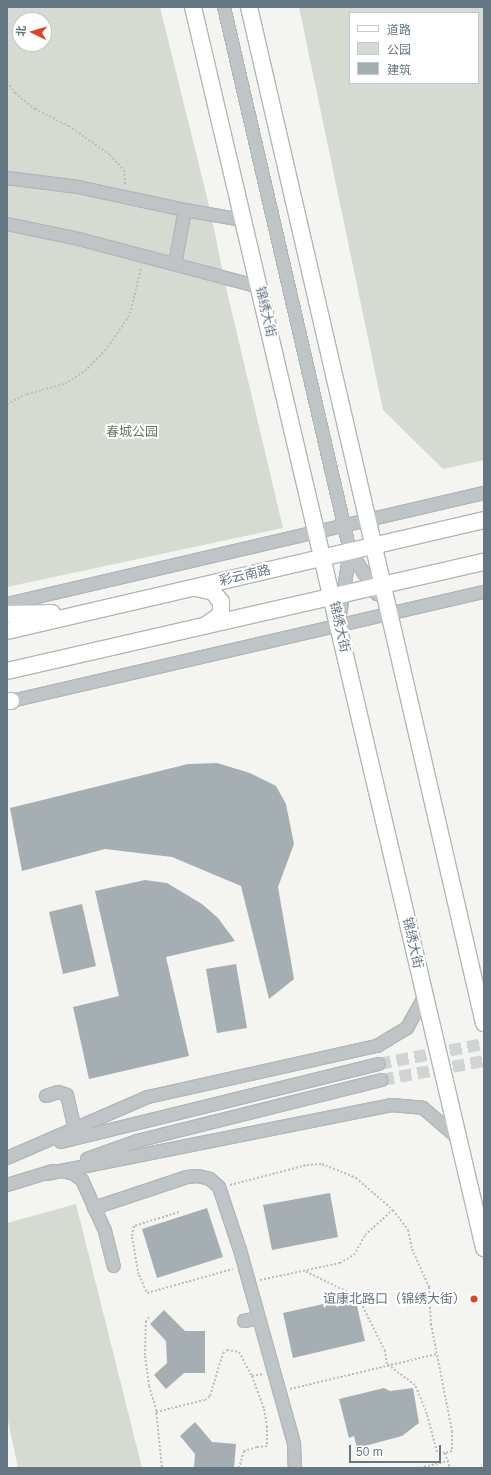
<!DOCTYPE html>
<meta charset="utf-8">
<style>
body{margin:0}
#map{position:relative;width:491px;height:1475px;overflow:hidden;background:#f4f4f0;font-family:Helvetica,"Noto Sans SC",sans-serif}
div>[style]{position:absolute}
.green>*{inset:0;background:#d5dbd1}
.building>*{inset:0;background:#a5afb3}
.minor-tunnel>*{height:12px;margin-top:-6px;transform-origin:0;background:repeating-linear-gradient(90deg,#d0d4d4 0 12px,transparent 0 18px)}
.path>*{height:2px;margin-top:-1px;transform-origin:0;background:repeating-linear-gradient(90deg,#bbbdbf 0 2px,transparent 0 4px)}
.roads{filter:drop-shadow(1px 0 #b2b7ba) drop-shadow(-1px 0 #b2b7ba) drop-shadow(0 1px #b2b7ba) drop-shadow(0 -1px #b2b7ba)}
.minor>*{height:12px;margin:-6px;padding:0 6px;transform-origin:6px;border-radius:6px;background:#bfc4c6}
.major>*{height:16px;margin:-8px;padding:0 8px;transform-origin:8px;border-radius:8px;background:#fff}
.dots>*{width:11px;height:11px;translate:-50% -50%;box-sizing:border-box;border:2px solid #fff;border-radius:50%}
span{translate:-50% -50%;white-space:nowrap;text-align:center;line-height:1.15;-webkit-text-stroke:4px #fff;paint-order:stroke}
.street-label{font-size:13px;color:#637681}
.park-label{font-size:13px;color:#687862}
.poi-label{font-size:13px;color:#637681}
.right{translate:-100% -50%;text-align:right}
.frame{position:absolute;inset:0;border:8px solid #637681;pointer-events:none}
.legend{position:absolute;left:349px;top:12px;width:130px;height:72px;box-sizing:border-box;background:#fff;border:1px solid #c1c8cd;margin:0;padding:5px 7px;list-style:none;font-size:12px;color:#637681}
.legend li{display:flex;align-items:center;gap:8px;height:20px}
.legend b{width:20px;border:1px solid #c1c8cd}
.north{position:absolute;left:12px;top:12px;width:40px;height:40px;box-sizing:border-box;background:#fff;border:1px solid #c1c8cd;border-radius:50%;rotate:275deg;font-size:11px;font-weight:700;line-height:16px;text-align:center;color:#637681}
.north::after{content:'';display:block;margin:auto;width:14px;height:18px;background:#df4325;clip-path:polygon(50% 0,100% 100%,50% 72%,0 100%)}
.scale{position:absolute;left:349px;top:1445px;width:92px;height:18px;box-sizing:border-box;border:2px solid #637681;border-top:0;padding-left:5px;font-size:12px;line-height:14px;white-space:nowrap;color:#637681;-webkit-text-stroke:3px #fff;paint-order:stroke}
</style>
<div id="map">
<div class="green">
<i style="clip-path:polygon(evenodd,7px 7px,160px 7px,211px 214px,224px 279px,283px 528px,7px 587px,7px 7px,20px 20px,44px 20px,44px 44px,20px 44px,20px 20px)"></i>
<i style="clip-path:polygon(evenodd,299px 7px,484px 7px,484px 460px,443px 469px,383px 410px,299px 7px,350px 13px,478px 13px,478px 83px,350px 83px,350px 13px)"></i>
<i style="clip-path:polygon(76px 1204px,142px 1468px,18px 1468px,7px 1416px,7px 1223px)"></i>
</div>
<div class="building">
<i style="clip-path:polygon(217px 763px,250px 773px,276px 786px,286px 804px,294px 844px,278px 887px,294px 979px,269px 999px,241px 886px,172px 857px,105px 849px,22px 871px,10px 808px,188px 764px)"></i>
<i style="clip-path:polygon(145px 880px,167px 883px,202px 904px,218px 918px,235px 941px,166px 957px,189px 1056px,89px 1079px,73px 1007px,119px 996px,95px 891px)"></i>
<i style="clip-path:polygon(82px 904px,96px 966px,63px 974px,49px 912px)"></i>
<i style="clip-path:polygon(236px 964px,247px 1028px,217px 1033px,206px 969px)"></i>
<i style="clip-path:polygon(330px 1193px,338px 1237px,272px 1250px,263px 1205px)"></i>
<i style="clip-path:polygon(207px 1208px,223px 1257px,157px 1278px,142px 1229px)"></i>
<i style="clip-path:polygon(355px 1297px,365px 1341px,293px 1358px,283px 1313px)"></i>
<i style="clip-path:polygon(164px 1310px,185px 1331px,205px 1331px,205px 1373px,184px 1373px,166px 1389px,154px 1375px,167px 1363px,166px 1341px,150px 1324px)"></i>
<i style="clip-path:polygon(384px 1388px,390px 1391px,413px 1388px,419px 1423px,402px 1436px,357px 1448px,354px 1436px,349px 1438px,339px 1399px)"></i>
<i style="clip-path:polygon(195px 1422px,212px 1442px,236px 1444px,234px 1468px,194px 1468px,195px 1454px,180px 1436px)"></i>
</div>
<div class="minor-tunnel">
<i style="left:379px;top:1064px;width:107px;rotate:-10.8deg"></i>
<i style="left:382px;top:1080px;width:104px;rotate:-10.6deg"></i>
</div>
<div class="path">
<i style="left:7px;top:82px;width:14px;rotate:54deg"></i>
<i style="left:15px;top:93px;width:26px;rotate:39deg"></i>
<i style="left:35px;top:109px;width:38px;rotate:27deg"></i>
<i style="left:69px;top:126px;width:50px;rotate:35.3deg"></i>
<i style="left:110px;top:155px;width:21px;rotate:47deg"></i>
<i style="left:124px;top:170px;width:15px;rotate:86deg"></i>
<i style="left:7px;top:404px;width:22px;rotate:-27deg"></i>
<i style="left:27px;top:394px;width:39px;rotate:-15deg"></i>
<i style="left:65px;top:384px;width:24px;rotate:-33deg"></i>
<i style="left:85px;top:371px;width:33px;rotate:-46deg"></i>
<i style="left:108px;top:347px;width:40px;rotate:-56deg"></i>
<i style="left:130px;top:314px;width:47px;rotate:-76.6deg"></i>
<i style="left:230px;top:1185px;width:80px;rotate:-14.6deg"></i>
<i style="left:307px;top:1165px;width:15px;rotate:-4deg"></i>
<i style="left:322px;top:1164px;width:37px;rotate:22deg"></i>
<i style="left:356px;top:1178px;width:49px;rotate:40.9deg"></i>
<i style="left:393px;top:1210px;width:25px;rotate:53deg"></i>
<i style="left:408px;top:1230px;width:19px;rotate:78deg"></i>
<i style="left:412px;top:1249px;width:42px;rotate:65.9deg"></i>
<i style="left:429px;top:1287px;width:37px;rotate:87deg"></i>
<i style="left:431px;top:1324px;width:109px;rotate:78.9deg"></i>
<i style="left:452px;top:1431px;width:20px;rotate:90deg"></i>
<i style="left:452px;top:1451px;width:7px;rotate:164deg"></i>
<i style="left:445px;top:1453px;width:8px;rotate:-173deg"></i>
<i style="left:437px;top:1452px;width:39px;rotate:-105deg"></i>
<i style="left:427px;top:1414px;width:31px;rotate:-112deg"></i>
<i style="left:415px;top:1385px;width:35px;rotate:-143deg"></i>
<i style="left:387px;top:1364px;width:13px;rotate:-99deg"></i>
<i style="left:385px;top:1351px;width:60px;rotate:-116.6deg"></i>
<i style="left:358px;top:1297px;width:59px;rotate:-153.9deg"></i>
<i style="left:179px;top:1212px;width:47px;rotate:162.7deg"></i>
<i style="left:134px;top:1226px;width:11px;rotate:100deg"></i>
<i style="left:132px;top:1237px;width:39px;rotate:80deg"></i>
<i style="left:139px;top:1275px;width:20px;rotate:66deg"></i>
<i style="left:147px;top:1293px;width:89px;rotate:-15.6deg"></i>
<i style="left:260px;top:1280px;width:82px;rotate:-12deg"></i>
<i style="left:340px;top:1263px;width:16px;rotate:-30deg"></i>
<i style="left:354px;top:1255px;width:23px;rotate:-61deg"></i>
<i style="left:365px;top:1235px;width:38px;rotate:-42deg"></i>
<i style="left:149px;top:1317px;width:5px;rotate:127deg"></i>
<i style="left:146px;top:1321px;width:35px;rotate:92deg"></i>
<i style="left:145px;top:1356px;width:30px;rotate:82deg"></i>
<i style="left:149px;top:1386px;width:24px;rotate:73deg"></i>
<i style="left:156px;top:1409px;width:59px;rotate:84.2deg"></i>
<i style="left:252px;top:1376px;width:11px;rotate:-10deg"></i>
<i style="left:290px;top:1389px;width:151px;rotate:-13.4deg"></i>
<i style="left:156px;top:1412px;width:50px;rotate:-13.8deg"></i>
<i style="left:205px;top:1400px;width:6px;rotate:-39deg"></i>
<i style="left:210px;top:1396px;width:45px;rotate:-73.2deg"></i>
<i style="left:223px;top:1353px;width:5px;rotate:-37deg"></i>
<i style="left:227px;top:1350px;width:12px;rotate:9deg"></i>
<i style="left:239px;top:1352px;width:27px;rotate:62deg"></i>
<i style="left:252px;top:1376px;width:35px;rotate:70deg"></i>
<i style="left:264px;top:1409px;width:17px;rotate:80deg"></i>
<i style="left:267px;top:1426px;width:20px;rotate:90deg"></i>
<i style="left:267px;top:1446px;width:10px;rotate:174deg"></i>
<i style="left:257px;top:1447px;width:14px;rotate:163deg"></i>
<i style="left:244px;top:1451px;width:18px;rotate:106deg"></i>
<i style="left:445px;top:1453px;width:16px;rotate:72deg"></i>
<i style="left:420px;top:1468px;width:30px;rotate:-14deg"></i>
</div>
<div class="roads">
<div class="minor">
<i style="left:224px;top:7px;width:558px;rotate:76.96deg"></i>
<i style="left:350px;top:551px;width:51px;rotate:57.9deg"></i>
<i style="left:7px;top:178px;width:72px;rotate:7.2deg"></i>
<i style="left:78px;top:187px;width:109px;rotate:12.1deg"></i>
<i style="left:185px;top:210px;width:59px;rotate:9.8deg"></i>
<i style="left:7px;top:224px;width:74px;rotate:11.8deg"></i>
<i style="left:79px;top:239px;width:186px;rotate:14.9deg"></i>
<i style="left:175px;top:264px;width:55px;rotate:-79.5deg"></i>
<i style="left:7px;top:604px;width:490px;rotate:-13.1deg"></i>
<i style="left:339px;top:621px;width:71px;rotate:-81.1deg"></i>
<i style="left:7px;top:702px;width:490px;rotate:-13deg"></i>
<i style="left:46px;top:1096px;width:13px;rotate:-18deg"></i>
<i style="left:58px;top:1092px;width:9px;rotate:18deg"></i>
<i style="left:67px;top:1095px;width:35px;rotate:77deg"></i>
<i style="left:61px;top:1142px;width:327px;rotate:-13.8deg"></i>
<i style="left:7px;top:1158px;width:154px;rotate:-23.4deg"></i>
<i style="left:148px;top:1097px;width:235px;rotate:-12.6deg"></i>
<i style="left:377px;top:1046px;width:35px;rotate:-31deg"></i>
<i style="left:407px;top:1028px;width:37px;rotate:-61deg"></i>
<i style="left:87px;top:1159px;width:53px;rotate:-19.8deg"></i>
<i style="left:137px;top:1141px;width:252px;rotate:-14deg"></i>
<i style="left:62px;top:1171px;width:12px;rotate:14deg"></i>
<i style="left:74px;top:1174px;width:10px;rotate:37deg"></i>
<i style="left:82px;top:1180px;width:56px;rotate:65.7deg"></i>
<i style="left:105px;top:1231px;width:36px;rotate:76deg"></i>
<i style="left:46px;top:1174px;width:352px;rotate:-11.3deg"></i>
<i style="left:391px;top:1105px;width:32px;rotate:5deg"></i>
<i style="left:423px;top:1108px;width:46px;rotate:40.6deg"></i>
<i style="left:7px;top:1185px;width:48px;rotate:-16.9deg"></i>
<i style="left:94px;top:1208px;width:98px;rotate:-18.4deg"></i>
<i style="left:187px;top:1177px;width:11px;rotate:-5deg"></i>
<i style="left:198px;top:1176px;width:12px;rotate:14deg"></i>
<i style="left:210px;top:1179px;width:12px;rotate:42deg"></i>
<i style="left:219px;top:1187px;width:66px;rotate:71.6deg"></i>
<i style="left:240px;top:1250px;width:201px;rotate:74.4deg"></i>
<i style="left:294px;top:1444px;width:24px;rotate:88deg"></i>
<i style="left:244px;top:1321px;width:15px;rotate:-11deg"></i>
</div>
<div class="major">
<i style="left:193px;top:7px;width:1275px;rotate:76.8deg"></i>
<i style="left:249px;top:7px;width:1043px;rotate:76.98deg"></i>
<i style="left:196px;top:588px;width:17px;rotate:13deg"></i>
<i style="left:213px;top:592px;width:13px;rotate:51deg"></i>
<i style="left:221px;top:602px;width:9px;rotate:90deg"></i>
<i style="left:221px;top:611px;width:5px;rotate:112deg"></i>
<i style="left:219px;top:616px;width:14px;rotate:146deg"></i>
<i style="left:7px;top:614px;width:45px;rotate:-1.3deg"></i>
<i style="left:7px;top:631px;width:490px;rotate:-13.1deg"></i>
<i style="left:7px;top:671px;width:489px;rotate:-12.9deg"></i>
<i style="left:7px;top:701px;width:4px"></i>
</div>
</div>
<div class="dots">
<i style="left:474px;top:1299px;background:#df4325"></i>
</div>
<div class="street-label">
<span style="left:265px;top:312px;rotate:77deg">锦绣大街</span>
<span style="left:245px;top:576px;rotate:-13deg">彩云南路</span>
<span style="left:339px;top:627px;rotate:77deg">锦绣大街</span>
<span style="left:412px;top:943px;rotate:77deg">锦绣大街</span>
</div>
<div class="park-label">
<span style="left:132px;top:432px">春城公园</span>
</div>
<div class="poi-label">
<span class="right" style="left:466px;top:1299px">谊康北路口（锦绣大街）</span>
</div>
<div class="frame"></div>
<ul class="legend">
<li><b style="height:5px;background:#fff"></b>道路</li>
<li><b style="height:11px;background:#d5dbd1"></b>公园</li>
<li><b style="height:11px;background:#a5afb3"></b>建筑</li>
</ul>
<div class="north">北</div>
<div class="scale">50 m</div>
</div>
